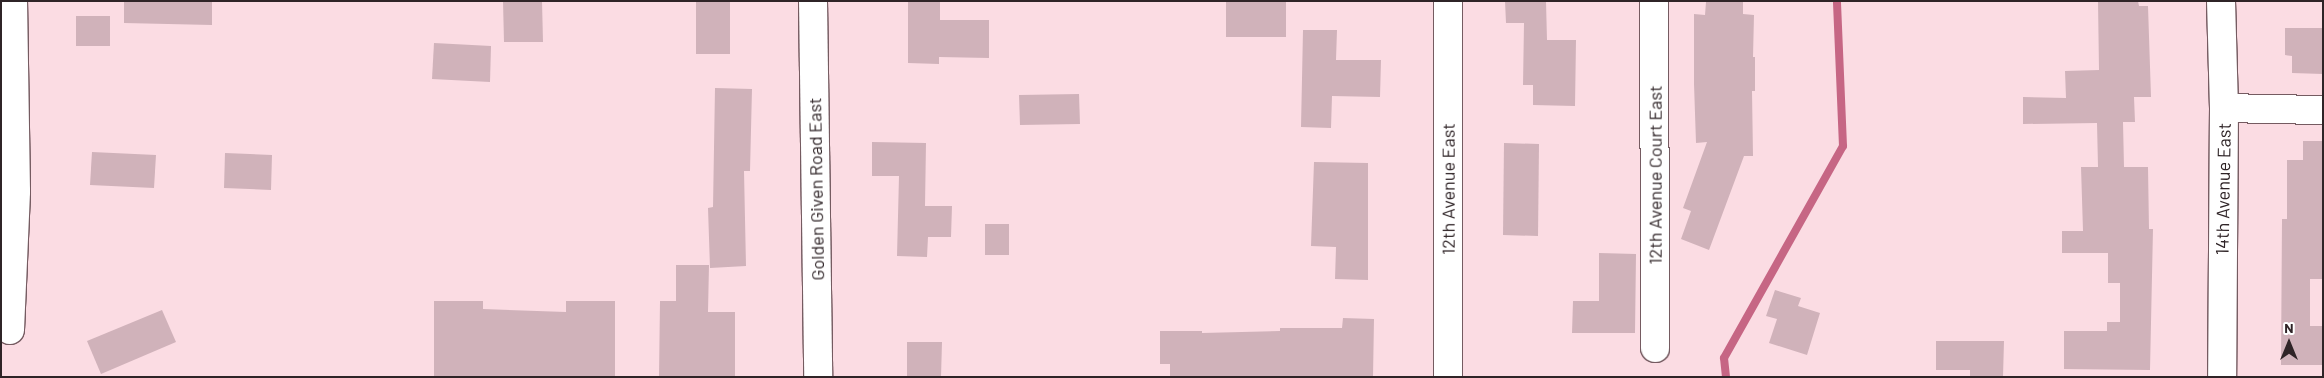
<!DOCTYPE html>
<style>
body{margin:0}
#map{position:relative;width:2324px;height:378px;overflow:hidden;background:#fbdce3;font-family:Barlow,sans-serif}
div>[style]{position:absolute}
.stream>*{height:8px;margin:-4px;padding:0 4px;transform-origin:4px;border-radius:4px;background:#c66684}
.building>*{inset:0;background:#d0b2ba}
.roads{filter:drop-shadow(1px 0 #755b61) drop-shadow(-1px 0 #755b61) drop-shadow(0 1px #755b61) drop-shadow(0 -1px #755b61)}
.minor>*{height:28px;margin:-14px;padding:0 14px;transform-origin:14px;border-radius:14px;background:#fff}
span{translate:-50% -50%;white-space:nowrap;text-align:center;line-height:1.15;-webkit-text-stroke:5px #fff;paint-order:stroke}
.street-label{font-size:18px;color:#2f2427}
.frame{position:absolute;inset:0;border:2px solid #2f2427;pointer-events:none}
.north{position:absolute;left:2264px;top:318px;width:50px;height:50px;-webkit-text-stroke:4px #fff;paint-order:stroke;rotate:0deg;font-size:14px;font-weight:700;line-height:20px;text-align:center;color:#2f2427}
.north::after{content:'';display:block;margin:auto;width:18px;height:22px;background:#2f2427;clip-path:polygon(50% 0,100% 100%,50% 72%,0 100%)}
</style>
<div id="map">
<div class="stream">
<i style="left:1726px;top:377px;width:19px;rotate:-96deg"></i>
<i style="left:1724px;top:358px;width:243px;rotate:-60.7deg"></i>
<i style="left:1843px;top:146px;width:145px;rotate:-92.4deg"></i>
</div>
<div class="building">
<i style="clip-path:polygon(124px 1px,212px 1px,212px 25px,124px 23px)"></i>
<i style="clip-path:polygon(503px 1px,542px 1px,543px 42px,504px 42px)"></i>
<i style="clip-path:polygon(696px 1px,730px 1px,730px 54px,696px 54px)"></i>
<i style="clip-path:polygon(908px 1px,940px 1px,940px 20px,989px 20px,989px 58px,939px 57px,939px 64px,908px 63px)"></i>
<i style="clip-path:polygon(1226px 1px,1286px 1px,1286px 37px,1226px 37px)"></i>
<i style="clip-path:polygon(1505px 1px,1546px 1px,1547px 40px,1576px 40px,1575px 106px,1533px 105px,1533px 85px,1523px 85px,1524px 23px,1506px 23px)"></i>
<i style="clip-path:polygon(2098px 1px,2138px 1px,2139px 6px,2148px 6px,2151px 97px,2134px 97px,2135px 122px,2123px 122px,2124px 167px,2148px 167px,2149px 229px,2153px 229px,2150px 370px,2064px 369px,2064px 331px,2107px 331px,2107px 322px,2120px 322px,2120px 283px,2108px 283px,2108px 253px,2062px 253px,2062px 231px,2083px 231px,2081px 167px,2098px 167px,2097px 123px,2023px 124px,2023px 97px,2066px 98px,2065px 71px,2099px 70px)"></i>
<i style="clip-path:polygon(1706px 2px,1743px 2px,1743px 14px,1754px 15px,1753px 57px,1755px 57px,1755px 91px,1752px 91px,1753px 156px,1744px 156px,1709px 250px,1681px 239px,1691px 211px,1683px 208px,1707px 142px,1696px 143px,1694px 84px,1694px 14px,1705px 15px)"></i>
<i style="clip-path:polygon(76px 16px,110px 16px,110px 46px,76px 46px)"></i>
<i style="clip-path:polygon(2285px 28px,2323px 28px,2323px 74px,2292px 73px,2292px 56px,2285px 55px)"></i>
<i style="clip-path:polygon(1303px 30px,1337px 30px,1336px 60px,1381px 60px,1380px 97px,1332px 96px,1331px 128px,1301px 127px)"></i>
<i style="clip-path:polygon(434px 43px,491px 46px,490px 82px,432px 79px)"></i>
<i style="clip-path:polygon(715px 88px,752px 89px,750px 171px,744px 171px,746px 266px,710px 268px,708px 208px,713px 207px)"></i>
<i style="clip-path:polygon(1079px 94px,1080px 124px,1020px 125px,1019px 95px)"></i>
<i style="clip-path:polygon(2303px 141px,2323px 141px,2323px 279px,2310px 279px,2310px 326px,2323px 326px,2323px 365px,2281px 365px,2282px 219px,2287px 219px,2287px 160px,2303px 160px)"></i>
<i style="clip-path:polygon(872px 142px,926px 143px,925px 206px,952px 206px,951px 237px,928px 237px,927px 257px,897px 256px,899px 176px,872px 176px)"></i>
<i style="clip-path:polygon(1504px 143px,1539px 144px,1538px 236px,1503px 235px)"></i>
<i style="clip-path:polygon(92px 152px,156px 155px,154px 188px,90px 185px)"></i>
<i style="clip-path:polygon(225px 153px,272px 155px,271px 190px,224px 188px)"></i>
<i style="clip-path:polygon(1314px 162px,1368px 163px,1368px 280px,1335px 279px,1336px 247px,1311px 246px)"></i>
<i style="clip-path:polygon(985px 224px,1009px 224px,1009px 255px,985px 255px)"></i>
<i style="clip-path:polygon(1599px 253px,1636px 254px,1635px 333px,1572px 333px,1573px 301px,1599px 301px)"></i>
<i style="clip-path:polygon(676px 265px,709px 265px,708px 312px,735px 312px,735px 377px,659px 377px,660px 301px,676px 301px)"></i>
<i style="clip-path:polygon(1775px 290px,1801px 298px,1798px 306px,1820px 313px,1807px 355px,1769px 343px,1777px 319px,1766px 316px)"></i>
<i style="clip-path:polygon(434px 301px,483px 301px,483px 309px,566px 312px,566px 301px,615px 301px,615px 377px,434px 377px)"></i>
<i style="clip-path:polygon(162px 310px,176px 342px,101px 374px,87px 341px)"></i>
<i style="clip-path:polygon(1343px 318px,1374px 319px,1373px 377px,1170px 377px,1170px 364px,1160px 364px,1160px 331px,1202px 331px,1202px 333px,1280px 331px,1280px 328px,1342px 328px)"></i>
<i style="clip-path:polygon(1936px 341px,2004px 341px,2003px 377px,1970px 377px,1970px 370px,1936px 370px)"></i>
<i style="clip-path:polygon(907px 342px,942px 342px,941px 377px,907px 377px)"></i>
</div>
<div class="roads">
<div class="minor">
<i style="left:813px;top:1px;width:376px;rotate:89.2deg"></i>
<i style="left:1448px;top:1px;width:376px;rotate:90deg"></i>
<i style="left:1654px;top:1px;width:347px;rotate:89.8deg"></i>
<i style="left:2221px;top:1px;width:107px;rotate:88.4deg"></i>
<i style="left:2224px;top:108px;width:269px;rotate:90.4deg"></i>
<i style="left:2224px;top:108px;width:99px;rotate:1.2deg"></i>
<i style="left:10px;top:330px;width:139px;rotate:-87.5deg"></i>
<i style="left:16px;top:191px;width:190px;rotate:-90.9deg"></i>
</div>
</div>
<div class="street-label">
<span style="left:1655px;top:175px;rotate:-90deg">12th Avenue Court East</span>
<span style="left:816px;top:189px;rotate:-91deg">Golden Given Road East</span>
<span style="left:1448px;top:189px;rotate:-90deg">12th Avenue East</span>
<span style="left:2223px;top:189px;rotate:-89deg">14th Avenue East</span>
</div>
<div class="frame"></div>
<div class="north">N</div>
</div>
